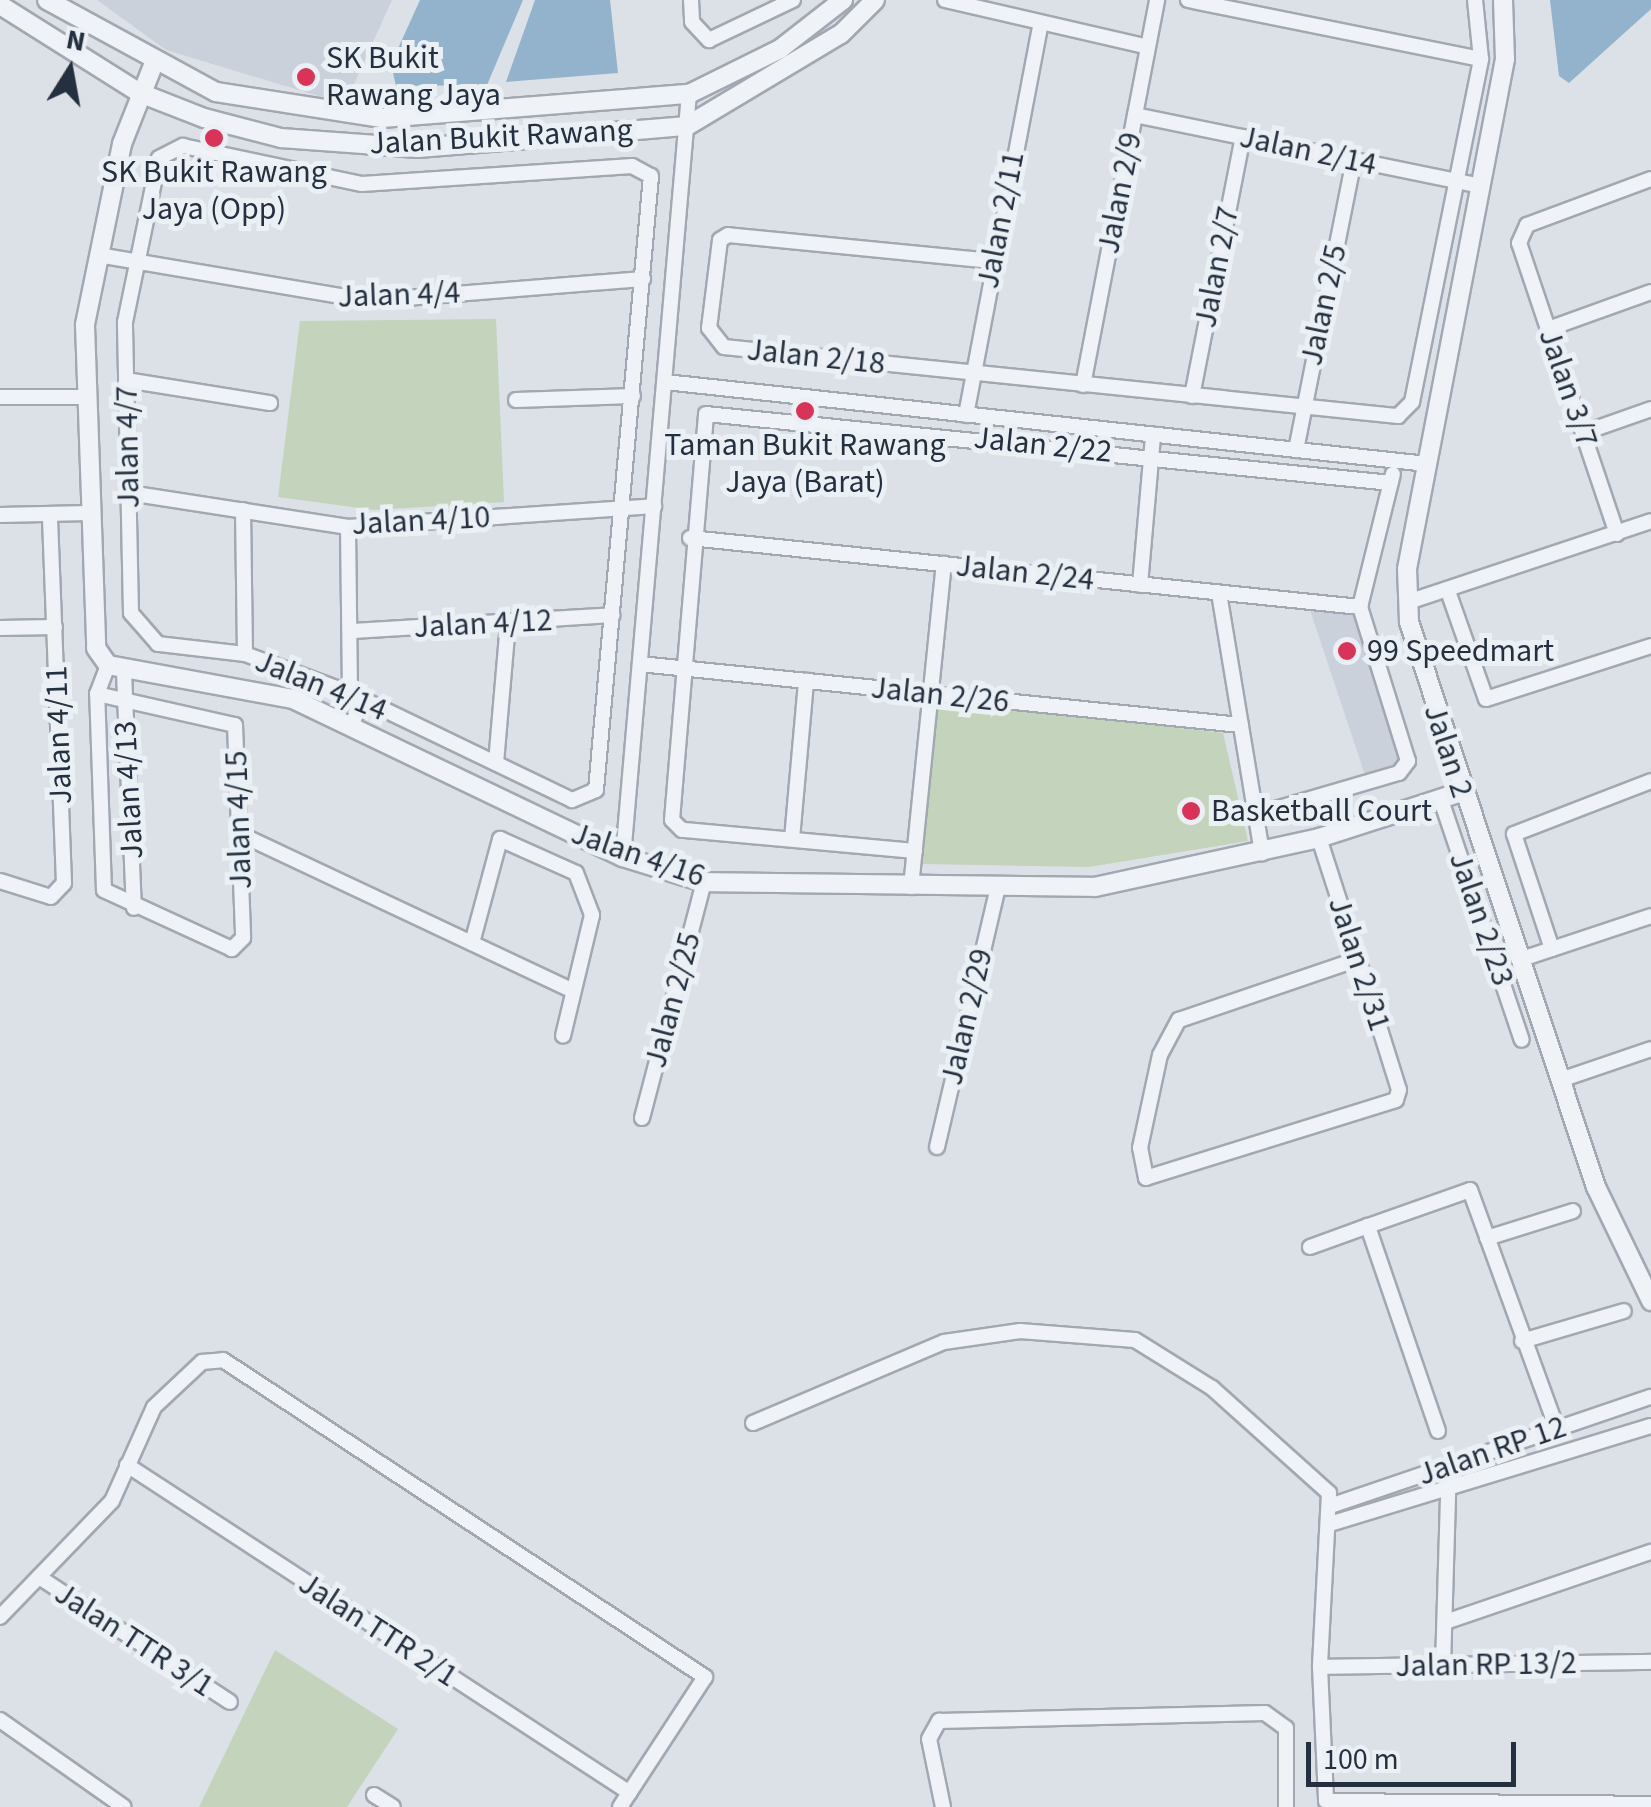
<!DOCTYPE html>
<style>
body{margin:0}
#map{position:relative;width:1651px;height:1807px;overflow:hidden;background:#dce1e8;font-family:"Source Sans 3",sans-serif}
div>[style]{position:absolute}
.built>*{inset:0;background:#cad1da}
.green>*{inset:0;background:#c3d3bc}
.water>*{inset:0;background:#93b2cc}
.roads{filter:drop-shadow(2px 0 #a1a8b2) drop-shadow(-2px 0 #a1a8b2) drop-shadow(0 2px #a1a8b2) drop-shadow(0 -2px #a1a8b2)}
.minor>*{height:14px;margin:-7px;padding:0 7px;transform-origin:7px;border-radius:7px;background:#eff2f6}
.tertiary>*{height:18px;margin:-9px;padding:0 9px;transform-origin:9px;border-radius:9px;background:#eff2f6}
.dots>*{width:28px;height:28px;translate:-50% -50%;box-sizing:border-box;border:5px solid #ebf0f5;border-radius:50%}
span{translate:-50% -50%;white-space:nowrap;text-align:center;line-height:1.15;-webkit-text-stroke:10px #ebf0f5;paint-order:stroke}
.poi-label{font-size:32px;color:#24303f}
.left{translate:0 -50%;text-align:left}
.street-label{font-size:32px;color:#24303f}
.north{position:absolute;left:20px;top:20px;width:100px;height:100px;-webkit-text-stroke:8px #ebf0f5;paint-order:stroke;rotate:11deg;font-size:28px;font-weight:700;line-height:40px;text-align:center;color:#24303f}
.north::after{content:'';display:block;margin:auto;width:35px;height:45px;background:#24303f;clip-path:polygon(50% 0,100% 100%,50% 72%,0 100%)}
.scale{position:absolute;left:1306px;top:1742px;width:210px;height:45px;box-sizing:border-box;border:5px solid #24303f;border-top:0;padding-left:12px;font-size:30px;line-height:35px;white-space:nowrap;color:#24303f;-webkit-text-stroke:8px #ebf0f5;paint-order:stroke}
</style>
<div id="map">
<div class="built">
<i style="clip-path:polygon(97px 0,392px 0,345px 104px,166px 50px)"></i>
<i style="clip-path:polygon(1309px 607px,1356px 612px,1403px 760px,1397px 768px,1366px 778px)"></i>
</div>
<div class="green">
<i style="clip-path:polygon(496px 319px,504px 502px,374px 510px,278px 497px,300px 321px)"></i>
<i style="clip-path:polygon(952px 702px,1223px 733px,1248px 841px,1089px 867px,923px 864px,933px 712px)"></i>
<i style="clip-path:polygon(275px 1650px,398px 1729px,347px 1807px,199px 1807px)"></i>
</div>
<div class="water">
<i style="clip-path:polygon(420px 0,523px 0,487px 85px,396px 86px,391px 64px)"></i>
<i style="clip-path:polygon(535px 0,610px 0,618px 73px,506px 82px)"></i>
<i style="clip-path:polygon(1550px 0,1651px 0,1651px 9px,1569px 83px,1559px 76px)"></i>
</div>
<div class="roads">
<div class="minor">
<i style="left:691px;top:0;width:22px;rotate:87deg"></i>
<i style="left:692px;top:22px;width:25px;rotate:47deg"></i>
<i style="left:709px;top:40px;width:93px;rotate:-25.5deg"></i>
<i style="left:945px;top:0;width:208px;rotate:13deg"></i>
<i style="left:1188px;top:0;width:299px;rotate:11.4deg"></i>
<i style="left:1135px;top:115px;width:353px;rotate:11.6deg"></i>
<i style="left:183px;top:146px;width:183px;rotate:12deg"></i>
<i style="left:362px;top:184px;width:271px;rotate:-3.8deg"></i>
<i style="left:632px;top:166px;width:21px;rotate:28deg"></i>
<i style="left:651px;top:176px;width:616px;rotate:95.12deg"></i>
<i style="left:596px;top:790px;width:26px;rotate:157deg"></i>
<i style="left:572px;top:800px;width:246px;rotate:-154.3deg"></i>
<i style="left:350px;top:693px;width:112px;rotate:-159.6deg"></i>
<i style="left:245px;top:654px;width:88px;rotate:-173.4deg"></i>
<i style="left:158px;top:644px;width:41px;rotate:-131.1deg"></i>
<i style="left:131px;top:613px;width:291px;rotate:-91.2deg"></i>
<i style="left:125px;top:322px;width:167px;rotate:-78.3deg"></i>
<i style="left:159px;top:158px;width:27px;rotate:-27deg"></i>
<i style="left:98px;top:255px;width:275px;rotate:9.6deg"></i>
<i style="left:369px;top:301px;width:275px;rotate:-4.6deg"></i>
<i style="left:992px;top:261px;width:265px;rotate:-174.4deg"></i>
<i style="left:728px;top:235px;width:9px;rotate:148deg"></i>
<i style="left:720px;top:240px;width:89px;rotate:97.1deg"></i>
<i style="left:709px;top:328px;width:24px;rotate:52deg"></i>
<i style="left:724px;top:347px;width:678px;rotate:5.85deg"></i>
<i style="left:1398px;top:416px;width:20px;rotate:-45deg"></i>
<i style="left:1412px;top:402px;width:350px;rotate:-78.6deg"></i>
<i style="left:1481px;top:59px;width:59px;rotate:-95.8deg"></i>
<i style="left:1548px;top:329px;width:109px;rotate:-19.8deg"></i>
<i style="left:126px;top:380px;width:146px;rotate:9.1deg"></i>
<i style="left:665px;top:382px;width:766px;rotate:6.14deg"></i>
<i style="left:1083px;top:385px;width:392px;rotate:-79.1deg"></i>
<i style="left:1192px;top:396px;width:264px;rotate:-78.9deg"></i>
<i style="left:0;top:397px;width:83px"></i>
<i style="left:516px;top:400px;width:117px;rotate:-2deg"></i>
<i style="left:966px;top:415px;width:396px;rotate:-79.2deg"></i>
<i style="left:1583px;top:433px;width:72px;rotate:-19.4deg"></i>
<i style="left:1296px;top:450px;width:296px;rotate:-78.7deg"></i>
<i style="left:129px;top:493px;width:222px;rotate:8.8deg"></i>
<i style="left:348px;top:527px;width:307px;rotate:-3.9deg"></i>
<i style="left:243px;top:510px;width:144px;rotate:89.2deg"></i>
<i style="left:0;top:515px;width:88px;rotate:-1.3deg"></i>
<i style="left:348px;top:527px;width:166px;rotate:89.3deg"></i>
<i style="left:1617px;top:534px;width:307px;rotate:-108.6deg"></i>
<i style="left:1519px;top:243px;width:20px;rotate:-66deg"></i>
<i style="left:1527px;top:225px;width:132px;rotate:-20.4deg"></i>
<i style="left:690px;top:538px;width:674px;rotate:5.88deg"></i>
<i style="left:1140px;top:585px;width:151px;rotate:-85deg"></i>
<i style="left:1219px;top:593px;width:264px;rotate:80.6deg"></i>
<i style="left:1449px;top:594px;width:111px;rotate:70.6deg"></i>
<i style="left:1486px;top:699px;width:173px;rotate:-17.8deg"></i>
<i style="left:1408px;top:602px;width:256px;rotate:-18.4deg"></i>
<i style="left:0;top:628px;width:55px;rotate:-1deg"></i>
<i style="left:353px;top:631px;width:260px;rotate:-3.5deg"></i>
<i style="left:640px;top:664px;width:604px;rotate:5.8deg"></i>
<i style="left:124px;top:672px;width:236px;rotate:87.6deg"></i>
<i style="left:97px;top:694px;width:141px;rotate:12.7deg"></i>
<i style="left:235px;top:725px;width:213px;rotate:87.8deg"></i>
<i style="left:243px;top:938px;width:16px;rotate:135deg"></i>
<i style="left:232px;top:949px;width:141px;rotate:-155.3deg"></i>
<i style="left:104px;top:890px;width:196px;rotate:-92deg"></i>
<i style="left:97px;top:694px;width:31px;rotate:-69deg"></i>
<i style="left:351px;top:726px;width:30px;rotate:-66deg"></i>
<i style="left:496px;top:763px;width:141px;rotate:-85.1deg"></i>
<i style="left:1440px;top:797px;width:256px;rotate:71.4deg"></i>
<i style="left:1255px;top:815px;width:150px;rotate:-16.3deg"></i>
<i style="left:1399px;top:773px;width:15px;rotate:-53deg"></i>
<i style="left:1408px;top:761px;width:161px;rotate:-107.3deg"></i>
<i style="left:1360px;top:607px;width:137px;rotate:-76.1deg"></i>
<i style="left:242px;top:835px;width:366px;rotate:25.2deg"></i>
<i style="left:1319px;top:838px;width:127px;rotate:72.1deg"></i>
<i style="left:1358px;top:959px;width:137px;rotate:72.6deg"></i>
<i style="left:1399px;top:1090px;width:10px;rotate:107deg"></i>
<i style="left:1396px;top:1100px;width:262px;rotate:162.7deg"></i>
<i style="left:1146px;top:1178px;width:31px;rotate:-101deg"></i>
<i style="left:1140px;top:1148px;width:95px;rotate:-77.9deg"></i>
<i style="left:1160px;top:1055px;width:40px;rotate:-62deg"></i>
<i style="left:1179px;top:1020px;width:189px;rotate:-18.8deg"></i>
<i style="left:792px;top:839px;width:159px;rotate:-84.9deg"></i>
<i style="left:915px;top:851px;width:234px;rotate:-174.8deg"></i>
<i style="left:682px;top:830px;width:14px;rotate:-135deg"></i>
<i style="left:672px;top:820px;width:407px;rotate:-85.2deg"></i>
<i style="left:706px;top:414px;width:688px;rotate:5.75deg"></i>
<i style="left:623px;top:857px;width:766px;rotate:-85.06deg"></i>
<i style="left:0;top:881px;width:53px;rotate:17.4deg"></i>
<i style="left:51px;top:897px;width:19px;rotate:-47deg"></i>
<i style="left:64px;top:883px;width:369px;rotate:-92.2deg"></i>
<i style="left:911px;top:887px;width:325px;rotate:-84.2deg"></i>
<i style="left:472px;top:943px;width:108px;rotate:-74.9deg"></i>
<i style="left:500px;top:839px;width:83px;rotate:24.1deg"></i>
<i style="left:576px;top:873px;width:45px;rotate:69.1deg"></i>
<i style="left:592px;top:915px;width:124px;rotate:103.5deg"></i>
<i style="left:1552px;top:949px;width:121px;rotate:-108.3deg"></i>
<i style="left:1514px;top:834px;width:147px;rotate:-21.1deg"></i>
<i style="left:1519px;top:960px;width:139px;rotate:-18.4deg"></i>
<i style="left:1560px;top:1080px;width:96px;rotate:-18.8deg"></i>
<i style="left:642px;top:1118px;width:244px;rotate:-75.3deg"></i>
<i style="left:937px;top:1147px;width:267px;rotate:-76.8deg"></i>
<i style="left:1487px;top:1238px;width:90px;rotate:-17.4deg"></i>
<i style="left:1310px;top:1247px;width:62px;rotate:-19.9deg"></i>
<i style="left:1522px;top:1341px;width:106px;rotate:-16.4deg"></i>
<i style="left:753px;top:1423px;width:207px;rotate:-23deg"></i>
<i style="left:944px;top:1342px;width:77px;rotate:-8.2deg"></i>
<i style="left:1020px;top:1331px;width:115px;rotate:4.5deg"></i>
<i style="left:1135px;top:1340px;width:91px;rotate:31.9deg"></i>
<i style="left:1212px;top:1388px;width:157px;rotate:41.9deg"></i>
<i style="left:1329px;top:1493px;width:174px;rotate:93deg"></i>
<i style="left:1320px;top:1667px;width:134px;rotate:87.4deg"></i>
<i style="left:1326px;top:1801px;width:325px;rotate:0.5deg"></i>
<i style="left:1438px;top:1431px;width:217px;rotate:-108.9deg"></i>
<i style="left:1368px;top:1226px;width:108px;rotate:-19.4deg"></i>
<i style="left:1470px;top:1190px;width:254px;rotate:70deg"></i>
<i style="left:127px;top:1465px;width:600px;rotate:33.11deg"></i>
<i style="left:1333px;top:1505px;width:336px;rotate:-18.8deg"></i>
<i style="left:1333px;top:1523px;width:332px;rotate:-17deg"></i>
<i style="left:39px;top:1577px;width:228px;rotate:33.2deg"></i>
<i style="left:0;top:1617px;width:161px;rotate:-46deg"></i>
<i style="left:112px;top:1501px;width:103px;rotate:-65.9deg"></i>
<i style="left:154px;top:1407px;width:66px;rotate:-43.2deg"></i>
<i style="left:202px;top:1362px;width:21px;rotate:-5deg"></i>
<i style="left:223px;top:1360px;width:577px;rotate:33.33deg"></i>
<i style="left:705px;top:1677px;width:155px;rotate:123.2deg"></i>
<i style="left:1445px;top:1622px;width:218px;rotate:-18.8deg"></i>
<i style="left:1443px;top:1666px;width:173px;rotate:-88.3deg"></i>
<i style="left:1320px;top:1667px;width:331px;rotate:-0.9deg"></i>
<i style="left:0;top:1720px;width:151px;rotate:35.1deg"></i>
<i style="left:374px;top:1795px;width:22px;rotate:32deg"></i>
<i style="left:943px;top:1807px;width:69px;rotate:-101.6deg"></i>
<i style="left:929px;top:1739px;width:21px;rotate:-61deg"></i>
<i style="left:939px;top:1721px;width:326px;rotate:-1.4deg"></i>
<i style="left:1265px;top:1713px;width:26px;rotate:36deg"></i>
<i style="left:1286px;top:1728px;width:79px;rotate:90deg"></i>
</div>
<div class="tertiary">
<i style="left:47px;top:0;width:192px;rotate:28.6deg"></i>
<i style="left:216px;top:92px;width:168px;rotate:8.9deg"></i>
<i style="left:382px;top:118px;width:308px;rotate:-4.5deg"></i>
<i style="left:689px;top:94px;width:102px;rotate:-26.3deg"></i>
<i style="left:780px;top:49px;width:80px;rotate:-37.9deg"></i>
<i style="left:1503px;top:0;width:59px;rotate:88.1deg"></i>
<i style="left:1505px;top:59px;width:519px;rotate:100.88deg"></i>
<i style="left:1407px;top:569px;width:53px;rotate:87.8deg"></i>
<i style="left:1409px;top:622px;width:595px;rotate:71.69deg"></i>
<i style="left:1596px;top:1187px;width:127px;rotate:64.2deg"></i>
<i style="left:0;top:5px;width:165px;rotate:32.2deg"></i>
<i style="left:140px;top:93px;width:69px;rotate:21.3deg"></i>
<i style="left:204px;top:118px;width:80px;rotate:14.6deg"></i>
<i style="left:281px;top:138px;width:137px;rotate:4.2deg"></i>
<i style="left:418px;top:148px;width:270px;rotate:-4.7deg"></i>
<i style="left:687px;top:126px;width:179px;rotate:-30.9deg"></i>
<i style="left:841px;top:34px;width:48px;rotate:-45deg"></i>
<i style="left:154px;top:63px;width:87px;rotate:111.6deg"></i>
<i style="left:122px;top:144px;width:185px;rotate:101.6deg"></i>
<i style="left:85px;top:325px;width:323px;rotate:88deg"></i>
<i style="left:96px;top:648px;width:21px;rotate:55deg"></i>
<i style="left:108px;top:665px;width:188px;rotate:10.4deg"></i>
<i style="left:293px;top:699px;width:366px;rotate:25.6deg"></i>
<i style="left:623px;top:857px;width:85px;rotate:17.2deg"></i>
<i style="left:704px;top:882px;width:391px;rotate:0.7deg"></i>
<i style="left:1095px;top:887px;width:229px;rotate:-12.3deg"></i>
<i style="left:1319px;top:838px;width:149px;rotate:-17.9deg"></i>
</div>
</div>
<div class="dots">
<i style="left:306px;top:77px;background:#db3357"></i>
<i style="left:214px;top:138px;background:#db3357"></i>
<i style="left:805px;top:411px;background:#db3357"></i>
<i style="left:1347px;top:651px;background:#db3357"></i>
<i style="left:1191px;top:811px;background:#db3357"></i>
</div>
<div class="poi-label">
<span class="left" style="left:326px;top:77px">SK Bukit<br>Rawang Jaya</span>
<span style="left:214px;top:191px">SK Bukit Rawang<br>Jaya (Opp)</span>
<span style="left:805px;top:464px">Taman Bukit Rawang<br>Jaya (Barat)</span>
<span class="left" style="left:1367px;top:651px">99 Speedmart</span>
<span class="left" style="left:1211px;top:811px">Basketball Court</span>
</div>
<div class="street-label">
<span style="left:501px;top:137px;rotate:-3deg">Jalan Bukit Rawang</span>
<span style="left:1308px;top:151px;rotate:12deg">Jalan 2/14</span>
<span style="left:1120px;top:193px;rotate:-79deg">Jalan 2/9</span>
<span style="left:1001px;top:220px;rotate:-79deg">Jalan 2/11</span>
<span style="left:1217px;top:267px;rotate:-79deg">Jalan 2/7</span>
<span style="left:399px;top:295px;rotate:-2deg">Jalan 4/4</span>
<span style="left:1324px;top:305px;rotate:-78deg">Jalan 2/5</span>
<span style="left:816px;top:357px;rotate:6deg">Jalan 2/18</span>
<span style="left:1568px;top:388px;rotate:71deg">Jalan 3/7</span>
<span style="left:1043px;top:445px;rotate:6deg">Jalan 2/22</span>
<span style="left:128px;top:447px;rotate:-91deg">Jalan 4/7</span>
<span style="left:421px;top:521px;rotate:-3deg">Jalan 4/10</span>
<span style="left:1025px;top:573px;rotate:6deg">Jalan 2/24</span>
<span style="left:483px;top:624px;rotate:-3deg">Jalan 4/12</span>
<span style="left:321px;top:686px;rotate:22deg">Jalan 4/14</span>
<span style="left:940px;top:695px;rotate:6deg">Jalan 2/26</span>
<span style="left:59px;top:735px;rotate:-92deg">Jalan 4/11</span>
<span style="left:1448px;top:751px;rotate:72deg">Jalan 2</span>
<span style="left:129px;top:790px;rotate:-93deg">Jalan 4/13</span>
<span style="left:239px;top:820px;rotate:-92deg">Jalan 4/15</span>
<span style="left:638px;top:855px;rotate:19deg">Jalan 4/16</span>
<span style="left:1481px;top:919px;rotate:71deg">Jalan 2/23</span>
<span style="left:1359px;top:964px;rotate:72deg">Jalan 2/31</span>
<span style="left:673px;top:1000px;rotate:-75deg">Jalan 2/25</span>
<span style="left:967px;top:1017px;rotate:-77deg">Jalan 2/29</span>
<span style="left:1492px;top:1451px;rotate:-19deg">Jalan RP 12</span>
<span style="left:378px;top:1630px;rotate:33deg">Jalan TTR 2/1</span>
<span style="left:134px;top:1640px;rotate:33deg">Jalan TTR 3/1</span>
<span style="left:1486px;top:1665px;rotate:-1deg">Jalan RP 13/2</span>
</div>
<div class="north">N</div>
<div class="scale">100 m</div>
</div>
